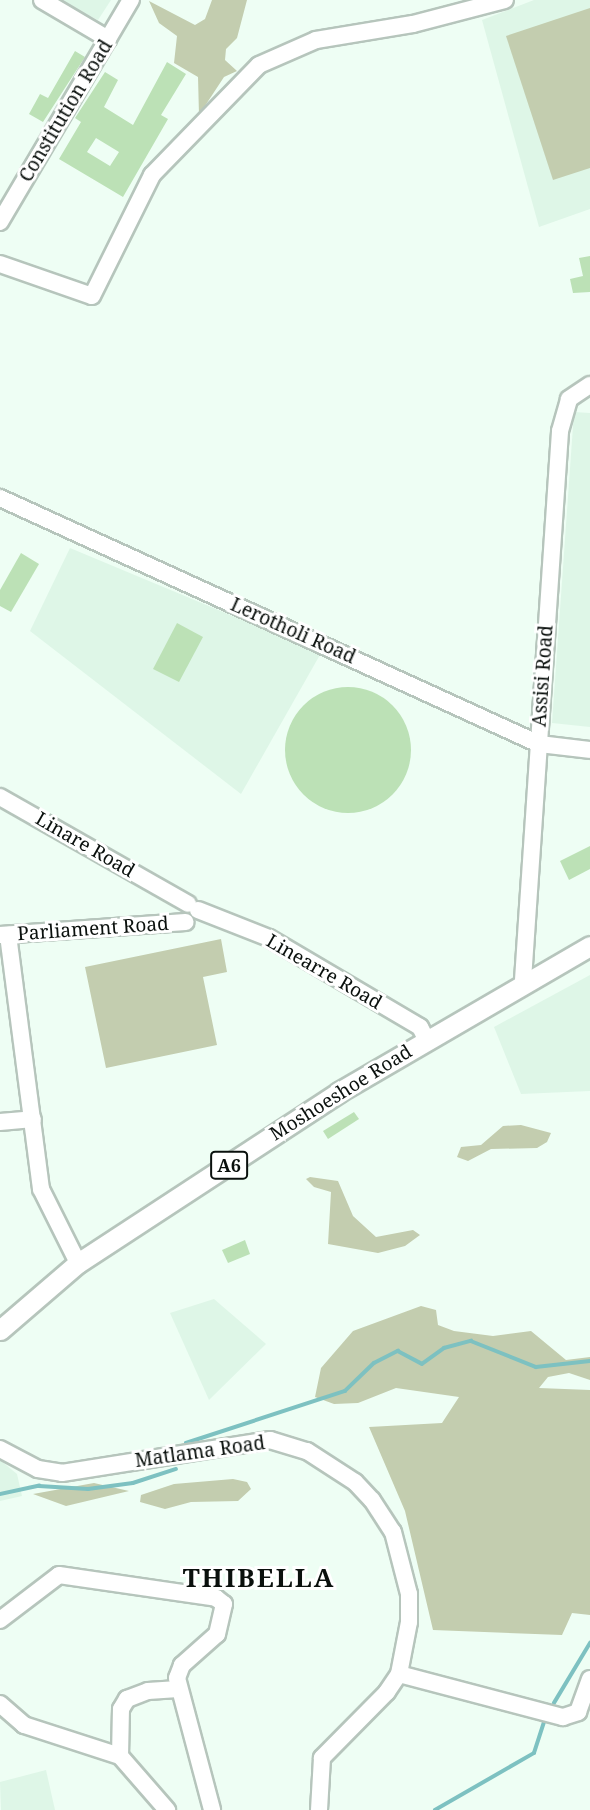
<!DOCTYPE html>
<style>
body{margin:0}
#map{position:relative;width:590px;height:1810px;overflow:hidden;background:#eefef4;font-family:"Noto Serif",serif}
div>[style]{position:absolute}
.built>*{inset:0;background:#def6e7}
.green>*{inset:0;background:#c3cdaf}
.stream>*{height:3.5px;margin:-1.75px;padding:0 1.75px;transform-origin:1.75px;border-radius:1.75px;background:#7dc1c1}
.building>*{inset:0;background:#bce1b6}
.round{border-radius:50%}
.roads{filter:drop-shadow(2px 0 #b6c5bc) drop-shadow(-2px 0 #b6c5bc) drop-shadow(0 2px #b6c5bc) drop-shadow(0 -2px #b6c5bc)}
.minor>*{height:16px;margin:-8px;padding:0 8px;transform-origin:8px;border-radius:8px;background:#fff}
.major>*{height:19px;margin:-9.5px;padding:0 9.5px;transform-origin:9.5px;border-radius:9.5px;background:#fff}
span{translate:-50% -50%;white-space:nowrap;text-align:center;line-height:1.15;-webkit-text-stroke:6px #fff;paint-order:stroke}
.shield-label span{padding:2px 5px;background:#fff;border:2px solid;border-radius:5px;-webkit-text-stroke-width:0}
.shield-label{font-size:18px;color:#0a100d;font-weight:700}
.street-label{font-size:19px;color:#0a100d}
.district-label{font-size:26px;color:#0a100d;font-weight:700;letter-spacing:2px}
</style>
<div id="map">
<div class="built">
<i style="clip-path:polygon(58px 0,111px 0,98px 20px)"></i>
<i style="clip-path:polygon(534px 0,590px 0,590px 209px,539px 227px,482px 20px)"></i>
<i style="clip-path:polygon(574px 412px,590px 413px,590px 727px,552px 723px)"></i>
<i style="clip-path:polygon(70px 548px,321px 653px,241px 794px,30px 631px)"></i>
<i style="clip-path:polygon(590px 975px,590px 1091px,521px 1094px,494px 1027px)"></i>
<i style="clip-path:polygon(214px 1299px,266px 1344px,209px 1400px,170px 1313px)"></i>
<i style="clip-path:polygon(0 1460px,17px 1474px,22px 1496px,0 1501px)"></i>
<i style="clip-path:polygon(46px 1770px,55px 1810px,1px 1810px,0 1782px)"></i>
</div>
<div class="green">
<i style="clip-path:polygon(212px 0,247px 0,237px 38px,226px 49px,225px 60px,237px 71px,224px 77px,199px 115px,198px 77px,174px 63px,177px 36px,159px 23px,149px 1px,195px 25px,205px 19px)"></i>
<i style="clip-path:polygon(590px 8px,590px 168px,553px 180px,506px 36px)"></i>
<i style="clip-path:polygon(221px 939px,227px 972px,203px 977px,217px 1045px,106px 1068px,85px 967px)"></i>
<i style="clip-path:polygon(521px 1125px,551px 1133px,547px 1142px,537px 1148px,491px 1149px,468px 1161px,457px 1157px,461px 1147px,481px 1145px,503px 1126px)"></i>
<i style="clip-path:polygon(310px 1177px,338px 1181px,353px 1216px,376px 1237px,413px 1230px,420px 1235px,405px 1246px,378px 1253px,328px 1244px,331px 1192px,314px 1187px,306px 1179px)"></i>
<i style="clip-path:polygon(421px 1306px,436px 1310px,438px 1325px,454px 1331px,493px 1336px,531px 1331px,566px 1360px,590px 1357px,590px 1380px,569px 1373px,548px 1377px,539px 1388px,590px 1390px,590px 1615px,572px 1613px,562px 1635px,433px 1630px,405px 1511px,369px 1427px,442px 1423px,459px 1397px,396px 1388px,358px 1403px,334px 1404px,315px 1397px,321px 1368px,353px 1331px)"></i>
<i style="clip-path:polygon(233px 1479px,247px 1482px,251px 1489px,238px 1501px,191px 1502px,165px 1509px,140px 1502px,141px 1495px,174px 1484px)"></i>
<i style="clip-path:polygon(94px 1483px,129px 1491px,66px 1506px,33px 1494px)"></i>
</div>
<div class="stream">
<i style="left:186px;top:1443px;width:167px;rotate:-18.1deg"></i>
<i style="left:345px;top:1391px;width:40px;rotate:-44deg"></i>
<i style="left:374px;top:1363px;width:27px;rotate:-27deg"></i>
<i style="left:398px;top:1351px;width:27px;rotate:28deg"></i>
<i style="left:422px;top:1364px;width:27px;rotate:-36deg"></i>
<i style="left:444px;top:1348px;width:28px;rotate:-15deg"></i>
<i style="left:471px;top:1341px;width:70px;rotate:21.8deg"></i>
<i style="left:536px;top:1367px;width:54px;rotate:-6.3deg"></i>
<i style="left:0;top:1494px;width:40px;rotate:-12deg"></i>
<i style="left:39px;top:1486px;width:49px;rotate:3.5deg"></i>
<i style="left:88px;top:1489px;width:45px;rotate:-7.6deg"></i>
<i style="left:133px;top:1483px;width:45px;rotate:-18deg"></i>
<i style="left:554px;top:1703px;width:70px;rotate:-59deg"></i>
<i style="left:435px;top:1810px;width:114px;rotate:-29.9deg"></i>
<i style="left:534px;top:1753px;width:33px;rotate:-72deg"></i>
</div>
<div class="building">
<i style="clip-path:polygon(75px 51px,85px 57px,43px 122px,29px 114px,40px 94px,48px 98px)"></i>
<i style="clip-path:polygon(evenodd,167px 62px,186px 74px,161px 115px,168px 119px,123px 197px,59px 159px,81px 122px,75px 118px,105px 72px,118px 80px,104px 107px,133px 125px,167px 62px,96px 138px,119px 152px,110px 166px,87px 152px,96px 138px)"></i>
<i style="clip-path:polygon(590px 256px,590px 292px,573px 293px,570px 279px,583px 276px,579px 258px)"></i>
<i style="clip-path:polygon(21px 553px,39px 564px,11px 612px,0 606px,0 590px)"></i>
<i style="clip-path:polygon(177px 623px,203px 637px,179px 682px,153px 669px)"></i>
<i class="round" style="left:285px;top:687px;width:126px;height:126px"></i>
<i style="clip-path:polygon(590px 846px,590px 869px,569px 880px,560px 861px)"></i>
<i style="clip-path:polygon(354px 1112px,359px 1119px,328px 1139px,323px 1131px)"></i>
<i style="clip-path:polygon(245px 1240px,250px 1254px,228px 1263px,222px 1250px)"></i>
</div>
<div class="roads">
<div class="minor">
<i style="left:42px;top:0;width:77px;rotate:30.6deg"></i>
<i style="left:0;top:222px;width:258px;rotate:-59.5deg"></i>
<i style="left:0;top:264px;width:97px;rotate:19.2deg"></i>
<i style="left:92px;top:296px;width:135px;rotate:-63.6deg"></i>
<i style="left:152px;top:175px;width:153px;rotate:-45.8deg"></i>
<i style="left:259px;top:65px;width:62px;rotate:-23.7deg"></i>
<i style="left:316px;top:40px;width:98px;rotate:-9.4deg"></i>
<i style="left:413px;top:24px;width:95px;rotate:-14.6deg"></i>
<i style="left:0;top:498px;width:592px;rotate:24.53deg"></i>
<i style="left:539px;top:744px;width:51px;rotate:6.7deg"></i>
<i style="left:0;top:797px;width:216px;rotate:29.6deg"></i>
<i style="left:198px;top:910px;width:76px;rotate:21.5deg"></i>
<i style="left:269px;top:938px;width:175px;rotate:30.5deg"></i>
<i style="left:420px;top:1027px;width:13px;rotate:63deg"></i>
<i style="left:0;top:935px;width:186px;rotate:-4deg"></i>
<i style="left:8px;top:935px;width:256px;rotate:82.6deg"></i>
<i style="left:41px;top:1189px;width:83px;rotate:63.4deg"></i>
<i style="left:523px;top:980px;width:550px;rotate:-86.14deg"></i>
<i style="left:560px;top:431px;width:33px;rotate:-74deg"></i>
<i style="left:569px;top:399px;width:25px;rotate:-34deg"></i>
<i style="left:0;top:1122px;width:33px;rotate:-5deg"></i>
<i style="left:0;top:1449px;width:43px;rotate:27.8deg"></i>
<i style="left:38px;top:1469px;width:24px;rotate:9deg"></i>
<i style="left:62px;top:1473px;width:211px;rotate:-9deg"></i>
<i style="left:270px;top:1440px;width:39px;rotate:17deg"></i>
<i style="left:307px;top:1451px;width:57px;rotate:32.9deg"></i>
<i style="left:355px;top:1482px;width:25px;rotate:47deg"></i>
<i style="left:372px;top:1500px;width:38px;rotate:57deg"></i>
<i style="left:393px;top:1532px;width:64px;rotate:75.5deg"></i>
<i style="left:409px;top:1594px;width:28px;rotate:90deg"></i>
<i style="left:409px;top:1622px;width:53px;rotate:100.9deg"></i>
<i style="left:399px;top:1674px;width:22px;rotate:124deg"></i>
<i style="left:387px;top:1692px;width:93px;rotate:134.6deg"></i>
<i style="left:322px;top:1758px;width:52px;rotate:93.3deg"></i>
<i style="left:0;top:1620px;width:74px;rotate:-37.3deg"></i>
<i style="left:59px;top:1575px;width:159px;rotate:8.3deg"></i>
<i style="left:216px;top:1598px;width:10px;rotate:37deg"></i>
<i style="left:224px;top:1604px;width:31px;rotate:103deg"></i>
<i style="left:217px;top:1634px;width:47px;rotate:138.5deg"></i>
<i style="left:182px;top:1665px;width:14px;rotate:111deg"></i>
<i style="left:177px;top:1678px;width:137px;rotate:75.1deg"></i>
<i style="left:399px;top:1674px;width:170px;rotate:14.7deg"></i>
<i style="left:563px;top:1717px;width:16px;rotate:-18deg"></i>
<i style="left:578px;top:1712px;width:35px;rotate:-70deg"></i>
<i style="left:0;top:1704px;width:32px;rotate:41deg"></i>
<i style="left:24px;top:1725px;width:101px;rotate:17.9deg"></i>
<i style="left:120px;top:1756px;width:72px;rotate:49deg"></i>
<i style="left:120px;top:1756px;width:47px;rotate:-88.8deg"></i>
<i style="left:121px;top:1709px;width:12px;rotate:-59deg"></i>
<i style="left:127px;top:1699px;width:22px;rotate:-21deg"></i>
<i style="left:148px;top:1691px;width:30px;rotate:-4deg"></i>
</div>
<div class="major">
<i style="left:0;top:1330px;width:103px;rotate:-40.7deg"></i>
<i style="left:78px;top:1263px;width:312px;rotate:-33.2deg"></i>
<i style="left:339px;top:1092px;width:290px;rotate:-30.2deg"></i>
</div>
</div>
<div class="shield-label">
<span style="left:229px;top:1165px">A6</span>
</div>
<div class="street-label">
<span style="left:66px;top:111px;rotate:-59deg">Constitution Road</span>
<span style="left:293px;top:631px;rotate:24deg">Lerotholi Road</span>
<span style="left:543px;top:676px;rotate:-86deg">Assisi Road</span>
<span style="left:85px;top:845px;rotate:30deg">Linare Road</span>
<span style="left:93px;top:929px;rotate:-4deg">Parliament Road</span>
<span style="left:324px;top:972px;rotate:30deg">Linearre Road</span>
<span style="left:341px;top:1093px;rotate:-32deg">Moshoeshoe Road</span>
<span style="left:200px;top:1452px;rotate:-8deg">Matlama Road</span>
</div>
<div class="district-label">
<span style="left:259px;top:1578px">THIBELLA</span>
</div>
</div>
